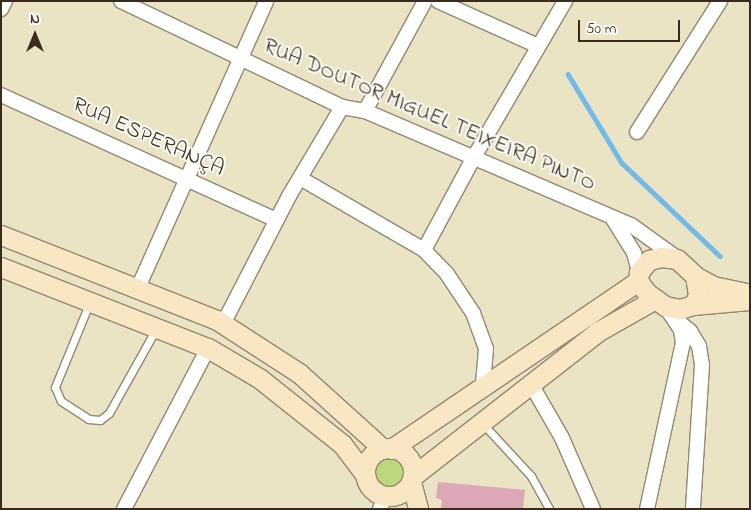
<!DOCTYPE html>
<meta charset="utf-8">
<style>
body{margin:0}
#map{position:relative;width:751px;height:510px;overflow:hidden;background:#ebe4c4;font-family:"Indie Flower",sans-serif}
div>[style]{position:absolute}
.green>*{inset:0;background:#bdd77c}
.round{border-radius:50%}
.stream>*{height:4.5px;margin:-2.25px;padding:0 2.25px;transform-origin:2.25px;border-radius:2.25px;background:#71bae9}
.building>*{inset:0;background:#dca7b7}
.roads{filter:drop-shadow(1px 0 #938771) drop-shadow(-1px 0 #938771) drop-shadow(0 1px #938771) drop-shadow(0 -1px #938771)}
.lane>*{height:7px;margin:-3.5px;padding:0 3.5px;transform-origin:3.5px;border-radius:3.5px;background:#fff}
.street>*{height:14px;margin:-7px;padding:0 7px;transform-origin:7px;border-radius:7px;background:#fff}
.secondary>*{height:19px;margin:-9.5px;padding:0 9.5px;transform-origin:9.5px;border-radius:9.5px;background:#f9e7c3}
.secondary>.ring{margin:-9.5px;padding:0;box-sizing:content-box;background:none;border:19px solid #f9e7c3;border-radius:50%}
span{translate:-50% -50%;white-space:nowrap;text-align:center;line-height:1.15;-webkit-text-stroke:4px #fdfcf7;paint-order:stroke}
.street-label{font-size:22px;color:#3b2a1e}
.frame{position:absolute;inset:0;border:2px solid #3b2a1e;pointer-events:none}
.north{position:absolute;left:10px;top:10px;width:50px;height:50px;-webkit-text-stroke:4px #fdfcf7;paint-order:stroke;rotate:0deg;font-size:14px;font-weight:700;line-height:20px;text-align:center;color:#3b2a1e}
.north::after{content:'';display:block;margin:auto;width:18px;height:22px;background:#3b2a1e;clip-path:polygon(50% 0,100% 100%,50% 72%,0 100%)}
.scale{position:absolute;left:578px;top:20px;width:102px;height:22px;box-sizing:border-box;border:2px solid #3b2a1e;border-top:0;padding-left:6px;font-size:15px;line-height:18px;white-space:nowrap;color:#3b2a1e;-webkit-text-stroke:4px #fdfcf7;paint-order:stroke}
</style>
<div id="map">
<div class="green">
<i class="round" style="left:373px;top:455px;width:34px;height:34px"></i>
</div>
<div class="stream">
<i style="left:568px;top:74px;width:104px;rotate:58.8deg"></i>
<i style="left:622px;top:163px;width:135px;rotate:43.5deg"></i>
</div>
<div class="building">
<i style="clip-path:polygon(438px 482px,525px 490px,523px 509px,441px 509px,442px 500px,436px 498px)"></i>
</div>
<div class="roads">
<div class="lane">
<i style="left:89px;top:304px;width:90px;rotate:112.3deg"></i>
<i style="left:55px;top:387px;width:15px;rotate:67deg"></i>
<i style="left:61px;top:401px;width:33px;rotate:33deg"></i>
<i style="left:89px;top:419px;width:11px;rotate:5deg"></i>
<i style="left:100px;top:420px;width:11px;rotate:-38deg"></i>
<i style="left:109px;top:413px;width:96px;rotate:-60.8deg"></i>
<i style="left:483px;top:424px;width:71px;rotate:47.3deg"></i>
<i style="left:531px;top:476px;width:38px;rotate:61deg"></i>
</div>
<div class="street">
<i style="left:121px;top:1px;width:245px;rotate:25.6deg"></i>
<i style="left:342px;top:107px;width:23px;rotate:10deg"></i>
<i style="left:365px;top:111px;width:289px;rotate:23.2deg"></i>
<i style="left:631px;top:225px;width:57px;rotate:35.7deg"></i>
<i style="left:438px;top:1px;width:110px;rotate:24.2deg"></i>
<i style="left:1px;top:9px;width:9px;rotate:-63deg"></i>
<i style="left:1px;top:95px;width:302px;rotate:24.4deg"></i>
<i style="left:365px;top:111px;width:125px;rotate:-61.4deg"></i>
<i style="left:637px;top:132px;width:155px;rotate:-57.6deg"></i>
<i style="left:300px;top:178px;width:143px;rotate:30.1deg"></i>
<i style="left:424px;top:250px;width:33px;rotate:46deg"></i>
<i style="left:447px;top:274px;width:47px;rotate:56.3deg"></i>
<i style="left:473px;top:313px;width:38px;rotate:70deg"></i>
<i style="left:486px;top:349px;width:37px;rotate:95deg"></i>
<i style="left:613px;top:219px;width:40px;rotate:58deg"></i>
<i style="left:634px;top:253px;width:20px;rotate:75deg"></i>
<i style="left:424px;top:250px;width:106px;rotate:-61.7deg"></i>
<i style="left:474px;top:157px;width:181px;rotate:-59.7deg"></i>
<i style="left:137px;top:290px;width:316px;rotate:-65.9deg"></i>
<i style="left:678px;top:321px;width:16px;rotate:40deg"></i>
<i style="left:690px;top:331px;width:17px;rotate:59deg"></i>
<i style="left:699px;top:346px;width:19px;rotate:81deg"></i>
<i style="left:702px;top:365px;width:144px;rotate:93.6deg"></i>
<i style="left:223px;top:324px;width:144px;rotate:-62.7deg"></i>
<i style="left:289px;top:196px;width:104px;rotate:-59.2deg"></i>
<i style="left:531px;top:384px;width:62px;rotate:60.1deg"></i>
<i style="left:562px;top:438px;width:77px;rotate:66.4deg"></i>
<i style="left:124px;top:509px;width:182px;rotate:-62.4deg"></i>
<i style="left:380px;top:509px;width:14px;rotate:-69deg"></i>
<i style="left:647px;top:509px;width:170px;rotate:-77.8deg"></i>
<i style="left:683px;top:343px;width:13px;rotate:-99deg"></i>
<i style="left:681px;top:330px;width:29px;rotate:-124deg"></i>
</div>
<div class="secondary">
<i style="left:1px;top:235px;width:232px;rotate:21.5deg"></i>
<i style="left:217px;top:320px;width:98px;rotate:32.9deg"></i>
<i style="left:299px;top:373px;width:113px;rotate:42.1deg"></i>
<i style="left:662px;top:257px;width:15px;rotate:8deg"></i>
<i style="left:677px;top:259px;width:25px;rotate:43deg"></i>
<i style="left:695px;top:276px;width:20px;rotate:81deg"></i>
<i style="left:698px;top:296px;width:10px;rotate:119deg"></i>
<i style="left:693px;top:305px;width:14px;rotate:163deg"></i>
<i style="left:680px;top:309px;width:15px;rotate:-169deg"></i>
<i style="left:665px;top:306px;width:22px;rotate:-144deg"></i>
<i style="left:647px;top:293px;width:15px;rotate:-127deg"></i>
<i style="left:638px;top:281px;width:9px;rotate:-84deg"></i>
<i style="left:639px;top:272px;width:16px;rotate:-50deg"></i>
<i style="left:649px;top:260px;width:13px;rotate:-13deg"></i>
<i style="left:1px;top:267px;width:222px;rotate:21.4deg"></i>
<i style="left:208px;top:348px;width:59px;rotate:30.5deg"></i>
<i style="left:259px;top:378px;width:106px;rotate:38.5deg"></i>
<i style="left:342px;top:444px;width:39px;rotate:53deg"></i>
<i style="left:695px;top:276px;width:21px;rotate:29deg"></i>
<i style="left:713px;top:286px;width:38px;rotate:12deg"></i>
<i style="left:693px;top:305px;width:57px;rotate:-5deg"></i>
<i class="ring" style="left:365px;top:448px;width:29px;height:29px"></i>
<i style="left:391px;top:449px;width:299px;rotate:-34.2deg"></i>
<i style="left:413px;top:476px;width:234px;rotate:-38deg"></i>
<i style="left:597px;top:332px;width:67px;rotate:-29.6deg"></i>
<i style="left:411px;top:482px;width:28px;rotate:75deg"></i>
</div>
</div>
<div class="street-label">
<span style="left:429px;top:116px;rotate:23deg">RUA DOUTOR MIGUEL TEIXEIRA PINTO</span>
<span style="left:148px;top:138px;rotate:24deg">RUA ESPERANÇA</span>
</div>
<div class="frame"></div>
<div class="north">N</div>
<div class="scale">50 m</div>
</div>
